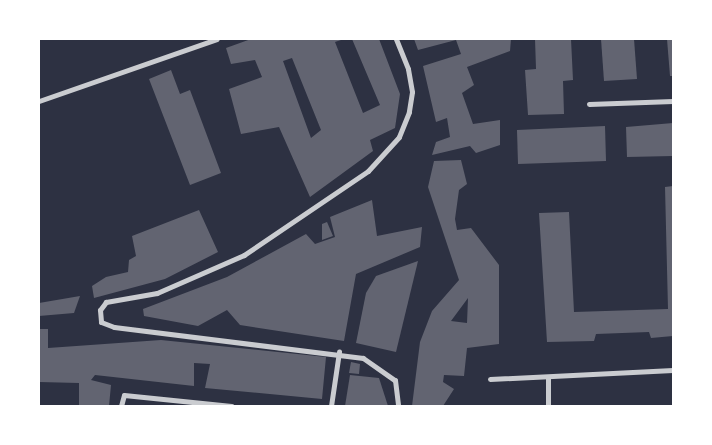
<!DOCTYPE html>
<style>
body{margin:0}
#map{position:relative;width:712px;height:445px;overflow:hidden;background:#2d3142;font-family:Mulish,sans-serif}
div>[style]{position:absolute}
.building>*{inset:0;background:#626471}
.minor>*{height:5px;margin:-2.5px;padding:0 2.5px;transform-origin:2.5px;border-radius:2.5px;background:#caccd0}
span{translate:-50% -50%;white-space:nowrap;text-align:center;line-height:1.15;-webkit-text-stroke:4px #fff;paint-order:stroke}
.frame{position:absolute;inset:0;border:40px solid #fff;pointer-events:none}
</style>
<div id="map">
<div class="building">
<i style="clip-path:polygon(evenodd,251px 39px,344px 39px,335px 42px,363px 113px,380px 105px,352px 39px,379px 39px,400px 94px,395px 128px,370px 140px,373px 151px,310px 197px,279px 127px,241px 134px,229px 89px,262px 77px,255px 60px,231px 64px,226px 48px,251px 39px,292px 58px,321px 130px,311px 138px,283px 61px,292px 58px)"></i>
<i style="clip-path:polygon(414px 39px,511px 39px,510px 51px,467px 67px,474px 85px,462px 93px,473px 124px,500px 120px,500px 145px,476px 153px,470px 146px,432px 155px,436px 142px,450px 137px,447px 118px,436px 122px,423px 66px,461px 54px,456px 40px,418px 50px)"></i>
<i style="clip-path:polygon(535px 39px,571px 39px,573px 80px,563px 81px,564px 114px,528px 115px,525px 70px,536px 69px)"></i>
<i style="clip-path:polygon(601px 39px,634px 39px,637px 79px,604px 81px)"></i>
<i style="clip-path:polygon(667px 39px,673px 39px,673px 76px,670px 76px)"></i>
<i style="clip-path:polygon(171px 70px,180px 94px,190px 90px,221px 173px,190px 185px,149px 79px)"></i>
<i style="clip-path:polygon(673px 123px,673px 156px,627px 157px,626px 127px)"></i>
<i style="clip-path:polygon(605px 126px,606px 161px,518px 164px,517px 130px)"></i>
<i style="clip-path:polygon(evenodd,461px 160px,467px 184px,459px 190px,455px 219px,457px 230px,471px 228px,499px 265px,499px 344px,467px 348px,464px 376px,444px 375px,443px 382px,454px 389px,443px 406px,412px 406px,420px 342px,432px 311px,459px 280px,428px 187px,434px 161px,461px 160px,468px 298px,467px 323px,451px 321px,468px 298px)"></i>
<i style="clip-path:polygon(673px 186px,673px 336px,651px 338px,649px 332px,596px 334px,594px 341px,547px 342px,539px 213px,569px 212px,574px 312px,668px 309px,665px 187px)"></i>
<i style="clip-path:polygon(372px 200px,377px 236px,422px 227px,420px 247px,356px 274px,344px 341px,240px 325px,227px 310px,198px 326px,144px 316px,143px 309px,227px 277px,306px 234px,315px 244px,335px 237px,330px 217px)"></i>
<i style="clip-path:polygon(199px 210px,218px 252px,165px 279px,94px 298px,92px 286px,106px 277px,128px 272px,129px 260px,136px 256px,132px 236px)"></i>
<i style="clip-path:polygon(327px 222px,333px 236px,322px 240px,322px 224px)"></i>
<i style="clip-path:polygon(418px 261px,396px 352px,356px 343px,366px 293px,376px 276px)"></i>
<i style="clip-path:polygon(80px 296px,74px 313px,39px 316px,39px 303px)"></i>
<i style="clip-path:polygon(39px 329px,48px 329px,48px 348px,161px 340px,326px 357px,322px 399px,205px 388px,210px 364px,194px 363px,194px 386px,95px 375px,91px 380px,111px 385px,109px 406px,79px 406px,79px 383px,39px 382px)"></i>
<i style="clip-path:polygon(351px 362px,360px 364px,359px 374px,349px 373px)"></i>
<i style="clip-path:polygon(350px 375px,379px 378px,388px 406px,345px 406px)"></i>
</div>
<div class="minor">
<i style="left:396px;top:39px;width:32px;rotate:68deg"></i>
<i style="left:408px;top:69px;width:23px;rotate:80deg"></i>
<i style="left:412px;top:92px;width:20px;rotate:99deg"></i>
<i style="left:409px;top:112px;width:27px;rotate:112deg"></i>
<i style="left:399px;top:137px;width:46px;rotate:132.4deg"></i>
<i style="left:368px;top:171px;width:150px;rotate:145.9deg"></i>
<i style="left:244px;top:255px;width:95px;rotate:156.4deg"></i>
<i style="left:157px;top:293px;width:52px;rotate:170deg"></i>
<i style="left:106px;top:302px;width:10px;rotate:127deg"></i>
<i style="left:100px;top:310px;width:12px;rotate:85deg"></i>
<i style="left:101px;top:322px;width:14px;rotate:21deg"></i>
<i style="left:114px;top:327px;width:251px;rotate:7.1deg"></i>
<i style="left:363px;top:358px;width:39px;rotate:35deg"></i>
<i style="left:395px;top:380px;width:26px;rotate:83deg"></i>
<i style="left:39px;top:101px;width:188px;rotate:-19.2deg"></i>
<i style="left:589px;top:104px;width:84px;rotate:-2deg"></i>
<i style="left:548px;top:377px;width:29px;rotate:90deg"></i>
<i style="left:490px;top:379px;width:183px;rotate:-2.8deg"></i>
<i style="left:121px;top:406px;width:11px;rotate:-75deg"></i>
<i style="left:124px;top:395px;width:108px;rotate:5.9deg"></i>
<i style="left:331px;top:406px;width:55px;rotate:-81.6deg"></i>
</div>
<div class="frame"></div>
</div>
